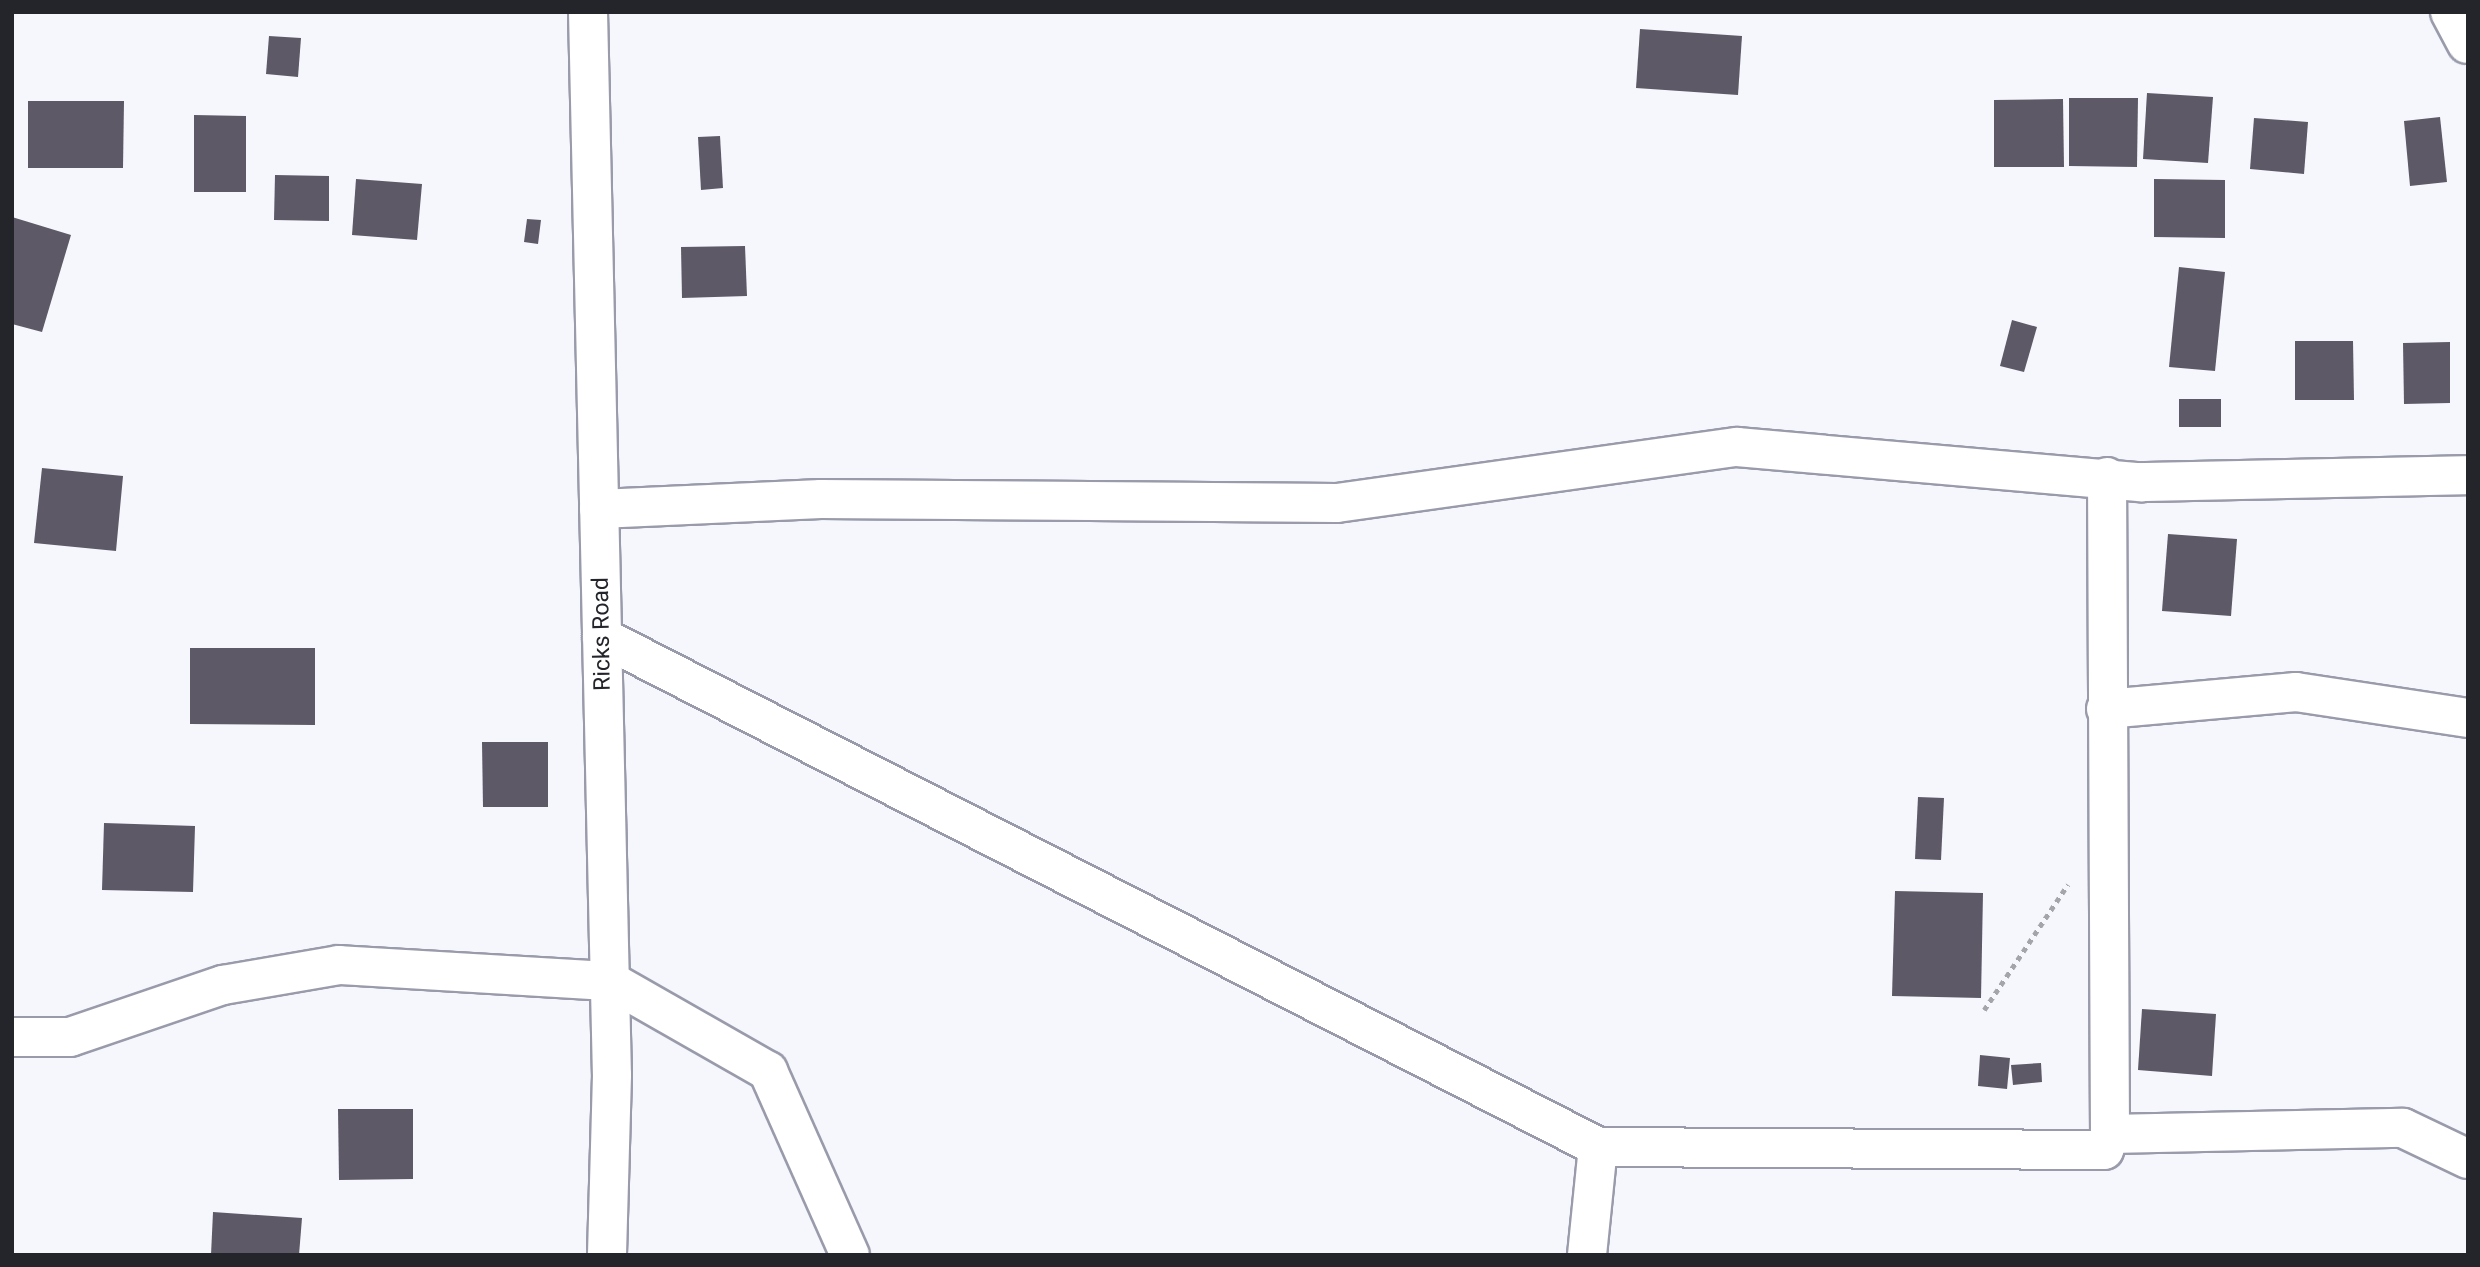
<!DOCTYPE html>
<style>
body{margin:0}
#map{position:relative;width:2480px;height:1267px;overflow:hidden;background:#f6f7fd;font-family:Roboto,sans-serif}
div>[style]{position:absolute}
.building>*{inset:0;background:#5d5966}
.path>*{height:4.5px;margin-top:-2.25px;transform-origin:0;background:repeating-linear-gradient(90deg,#a4a5ab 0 5px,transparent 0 10px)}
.roads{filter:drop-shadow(2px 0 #999baa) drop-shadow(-2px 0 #999baa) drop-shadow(0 2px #999baa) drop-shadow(0 -2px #999baa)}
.street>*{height:38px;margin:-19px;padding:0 19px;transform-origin:19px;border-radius:19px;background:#fff}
.secondary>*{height:38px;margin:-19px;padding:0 19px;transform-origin:19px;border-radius:19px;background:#fff}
span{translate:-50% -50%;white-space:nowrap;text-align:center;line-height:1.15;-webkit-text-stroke:7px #fff;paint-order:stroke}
.street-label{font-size:23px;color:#24252b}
.frame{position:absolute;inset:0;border:14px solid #24252b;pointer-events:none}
</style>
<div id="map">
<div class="building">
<i style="clip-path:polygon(1640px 29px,1742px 36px,1738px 95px,1636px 88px)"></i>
<i style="clip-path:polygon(269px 36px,301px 38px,298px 77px,266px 74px)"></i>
<i style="clip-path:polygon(2147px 93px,2213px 97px,2208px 163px,2143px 159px)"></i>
<i style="clip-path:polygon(2069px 98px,2138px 98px,2137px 167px,2069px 166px)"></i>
<i style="clip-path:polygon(2063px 99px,2064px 167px,1994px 167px,1994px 100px)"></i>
<i style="clip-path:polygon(28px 101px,124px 101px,123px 168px,28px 168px)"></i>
<i style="clip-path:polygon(194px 115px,246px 116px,246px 192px,194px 192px)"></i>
<i style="clip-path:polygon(2440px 117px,2447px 182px,2410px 186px,2404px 121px)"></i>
<i style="clip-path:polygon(2254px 118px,2308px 122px,2304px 174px,2250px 169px)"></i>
<i style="clip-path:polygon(720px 136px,723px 188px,701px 190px,698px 137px)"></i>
<i style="clip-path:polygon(275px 175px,329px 176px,329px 221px,274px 220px)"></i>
<i style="clip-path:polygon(356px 179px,422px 184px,417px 240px,352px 235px)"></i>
<i style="clip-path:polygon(2154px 179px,2225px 180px,2225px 238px,2154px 237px)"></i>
<i style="clip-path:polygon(12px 217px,71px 235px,42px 332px,12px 324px)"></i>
<i style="clip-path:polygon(527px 219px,541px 220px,538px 244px,524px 242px)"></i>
<i style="clip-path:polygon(745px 246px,747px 296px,682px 298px,681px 247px)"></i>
<i style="clip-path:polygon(2179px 267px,2225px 272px,2215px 371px,2169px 367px)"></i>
<i style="clip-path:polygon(2012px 320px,2037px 327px,2024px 372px,2000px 366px)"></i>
<i style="clip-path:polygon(2295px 341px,2353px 341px,2354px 400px,2295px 400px)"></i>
<i style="clip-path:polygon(2450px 342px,2450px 403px,2404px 404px,2403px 343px)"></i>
<i style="clip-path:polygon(2179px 399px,2221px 399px,2221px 427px,2179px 427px)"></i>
<i style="clip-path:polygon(42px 468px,123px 476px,116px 551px,34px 543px)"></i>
<i style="clip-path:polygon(2168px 534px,2237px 539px,2231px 616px,2162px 611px)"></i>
<i style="clip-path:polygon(190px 648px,315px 648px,315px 725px,190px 724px)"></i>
<i style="clip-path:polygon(482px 742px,548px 742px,548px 807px,483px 807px)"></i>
<i style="clip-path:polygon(1918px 797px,1944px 798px,1941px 860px,1915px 859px)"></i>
<i style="clip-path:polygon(104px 823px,195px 826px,193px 892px,102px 890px)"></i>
<i style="clip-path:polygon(1895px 891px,1983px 893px,1981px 998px,1892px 996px)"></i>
<i style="clip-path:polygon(2142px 1009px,2216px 1014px,2212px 1076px,2138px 1070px)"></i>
<i style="clip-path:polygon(1980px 1055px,2010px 1058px,2007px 1089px,1978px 1086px)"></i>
<i style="clip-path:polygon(2041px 1063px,2042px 1082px,2013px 1085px,2011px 1065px)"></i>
<i style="clip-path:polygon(338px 1109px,413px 1109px,413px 1179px,339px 1180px)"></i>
<i style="clip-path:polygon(213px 1212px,302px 1218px,299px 1255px,211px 1255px)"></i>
</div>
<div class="path">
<i style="left:1984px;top:1010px;width:151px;rotate:-56.3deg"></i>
</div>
<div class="roads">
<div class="street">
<i style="left:2450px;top:12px;width:36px;rotate:62deg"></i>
<i style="left:599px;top:509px;width:222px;rotate:-2.6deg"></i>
<i style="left:821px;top:499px;width:516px;rotate:0.44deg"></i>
<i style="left:1337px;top:503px;width:404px;rotate:-8deg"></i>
<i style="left:1737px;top:447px;width:406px;rotate:5deg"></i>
<i style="left:2141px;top:482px;width:327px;rotate:-1.2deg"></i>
<i style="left:602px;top:637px;width:1119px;rotate:27.11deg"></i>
<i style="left:1598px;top:1147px;width:506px;rotate:0.34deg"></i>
<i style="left:2104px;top:1150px;width:17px;rotate:-69deg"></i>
<i style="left:2110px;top:1134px;width:657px;rotate:-90.26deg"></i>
<i style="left:2106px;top:709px;width:191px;rotate:-5.1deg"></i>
<i style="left:2296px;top:692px;width:174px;rotate:8.6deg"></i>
<i style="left:12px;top:1037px;width:58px"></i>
<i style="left:70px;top:1037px;width:162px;rotate:-18.8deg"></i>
<i style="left:223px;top:985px;width:118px;rotate:-9.8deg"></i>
<i style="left:339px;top:965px;width:271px;rotate:3.4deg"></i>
<i style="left:610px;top:981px;width:182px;rotate:29.7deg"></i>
<i style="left:768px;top:1071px;width:201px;rotate:66deg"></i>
<i style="left:2110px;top:1134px;width:293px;rotate:-1.2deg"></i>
<i style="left:2403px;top:1128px;width:72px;rotate:25.5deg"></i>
<i style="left:1587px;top:1255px;width:109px;rotate:-84.2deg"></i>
</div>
<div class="secondary">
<i style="left:588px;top:12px;width:1063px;rotate:88.71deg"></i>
<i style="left:612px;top:1075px;width:180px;rotate:91.6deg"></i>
</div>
</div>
<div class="street-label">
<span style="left:602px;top:634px;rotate:-91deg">Ricks Road</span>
</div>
<div class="frame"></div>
</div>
